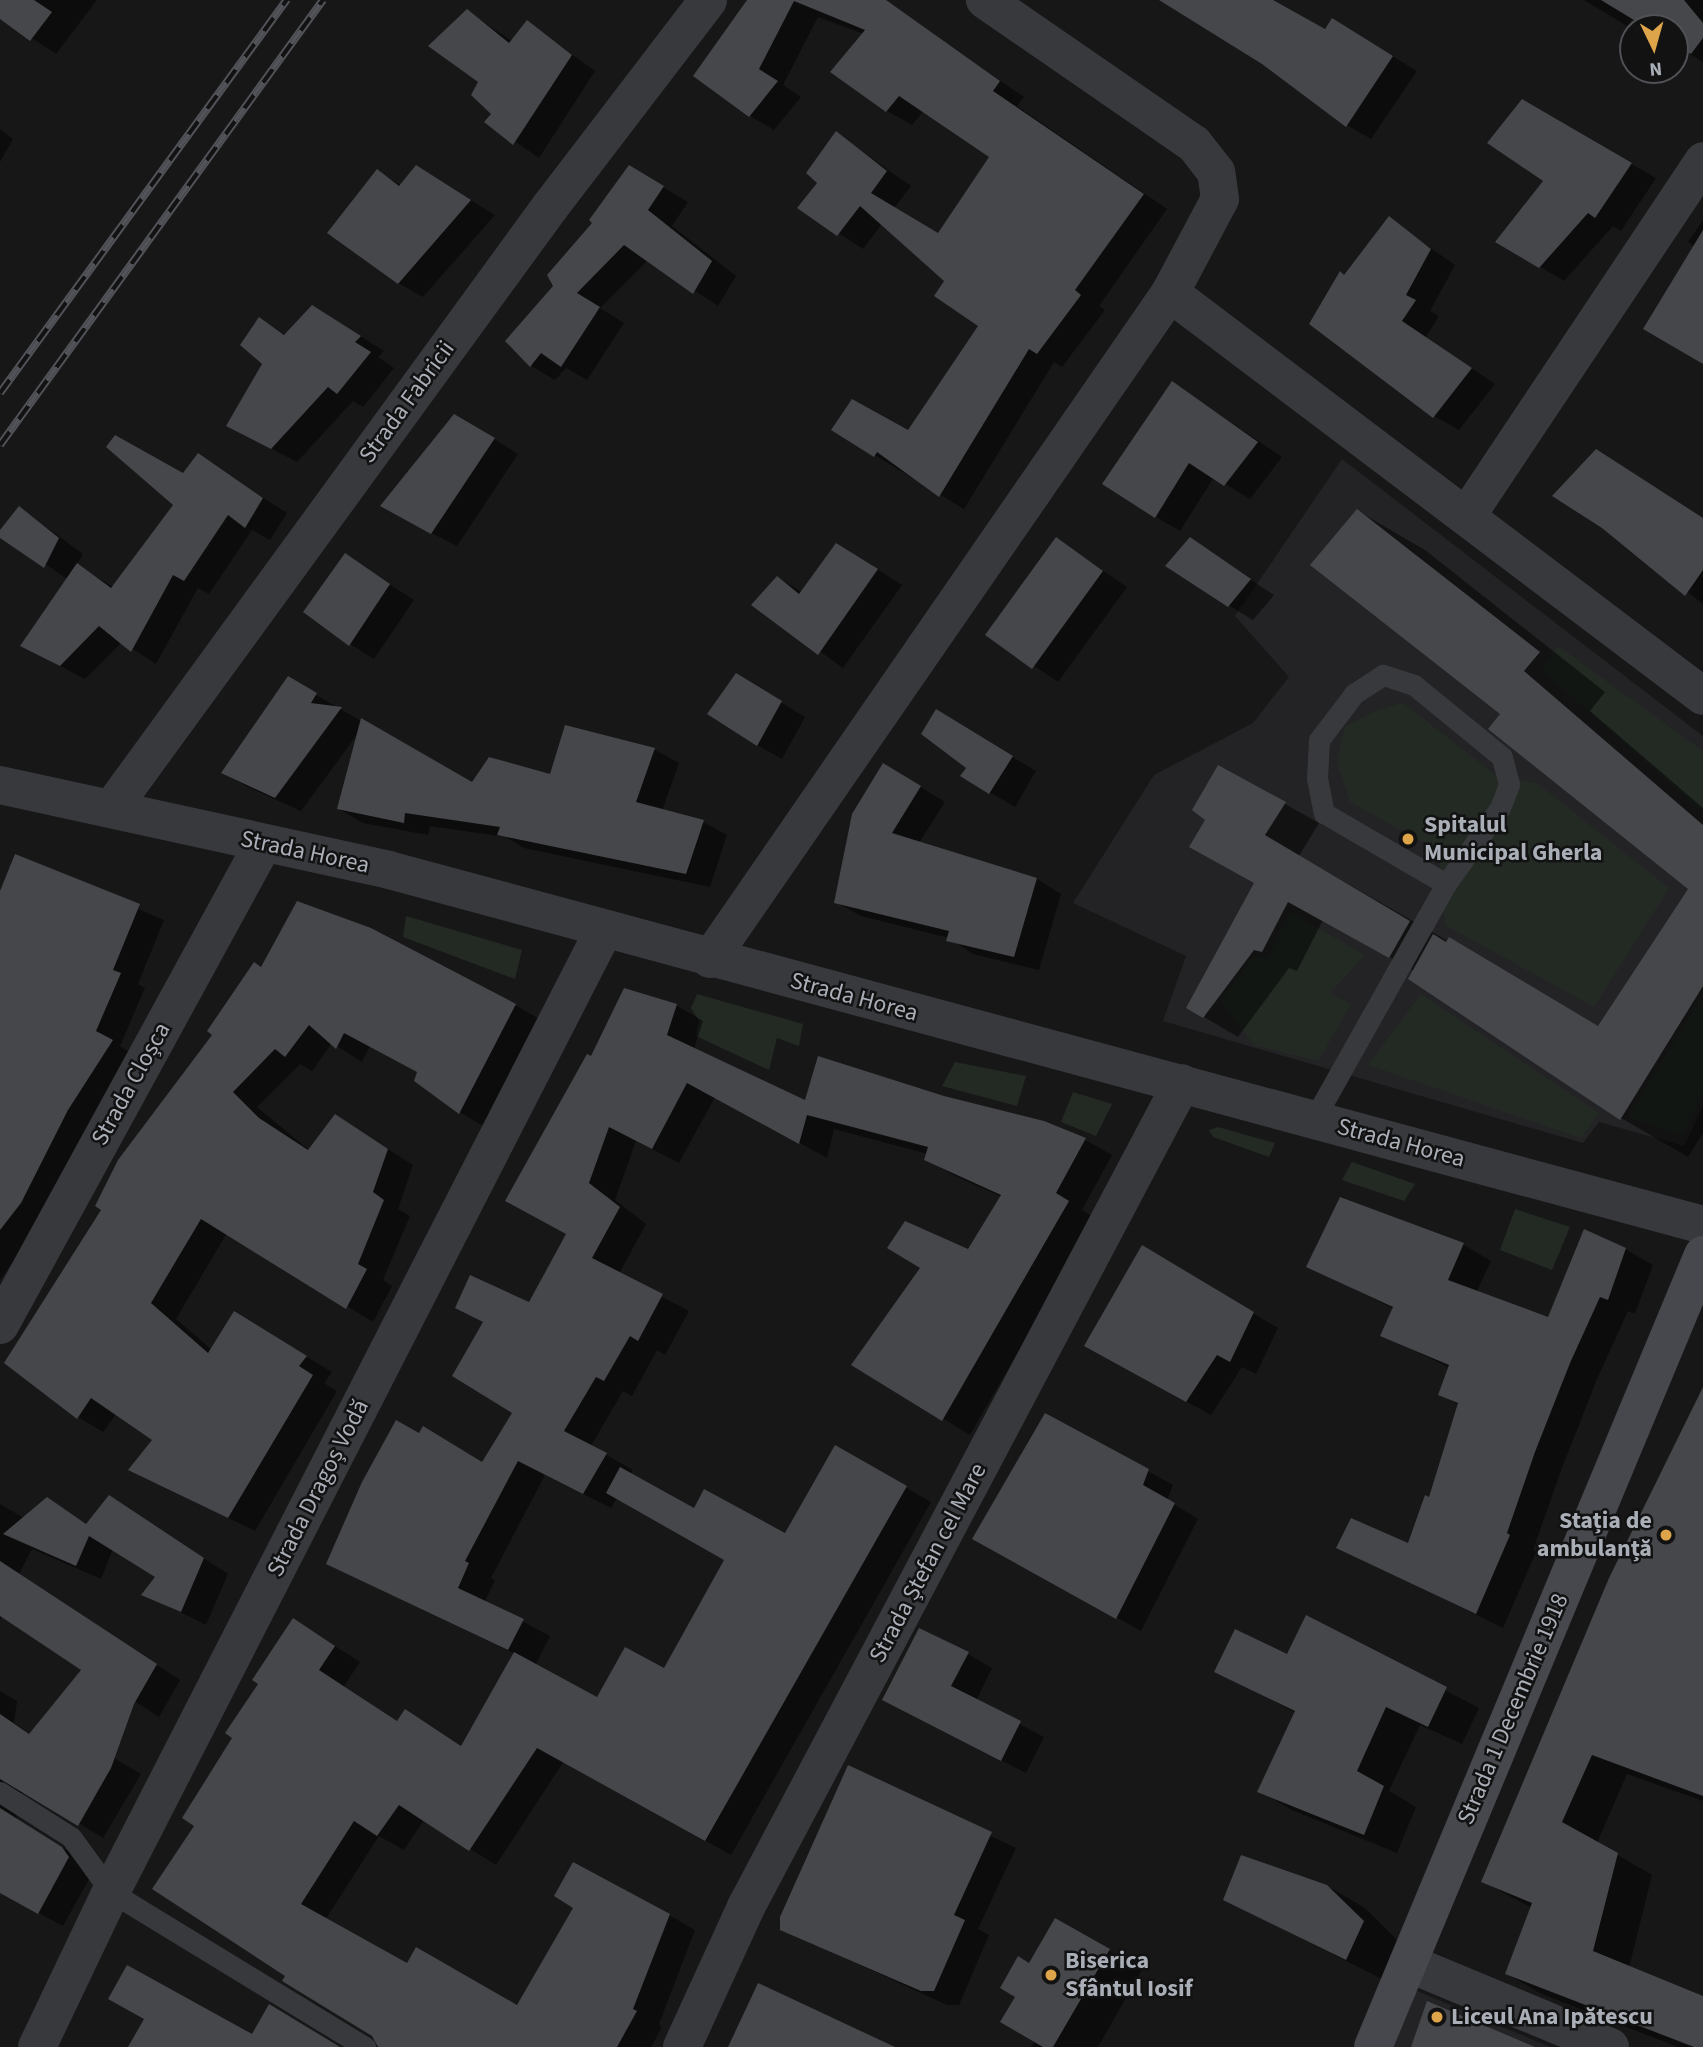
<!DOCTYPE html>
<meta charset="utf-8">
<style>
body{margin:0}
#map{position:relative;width:1703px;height:2047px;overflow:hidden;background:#171718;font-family:"Source Sans 3",sans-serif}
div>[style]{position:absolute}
.built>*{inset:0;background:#232325}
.green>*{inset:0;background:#232a24}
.shadow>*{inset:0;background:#0007}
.building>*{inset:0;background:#46474b}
.service>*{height:21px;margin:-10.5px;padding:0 10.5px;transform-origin:10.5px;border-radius:10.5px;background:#38393d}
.minor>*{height:38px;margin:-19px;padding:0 19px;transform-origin:19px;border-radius:19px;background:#38393d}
.tertiary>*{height:38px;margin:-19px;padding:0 19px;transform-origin:19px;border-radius:19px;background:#38393d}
.secondary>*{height:38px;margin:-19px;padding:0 19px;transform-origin:19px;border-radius:19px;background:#46484d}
.rail>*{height:8px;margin-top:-4px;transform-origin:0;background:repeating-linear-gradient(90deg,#121213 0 16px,#515358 0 32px);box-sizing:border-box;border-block:2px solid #515358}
.dots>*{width:19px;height:19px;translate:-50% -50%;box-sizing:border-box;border:4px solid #121213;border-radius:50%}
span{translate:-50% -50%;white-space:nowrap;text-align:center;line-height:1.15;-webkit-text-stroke:5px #121213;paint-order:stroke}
.street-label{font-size:24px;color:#aaafb7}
.poi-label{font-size:24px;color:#aaafb7;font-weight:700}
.left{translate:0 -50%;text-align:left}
.right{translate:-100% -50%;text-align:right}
.north{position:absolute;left:1619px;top:14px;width:70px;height:70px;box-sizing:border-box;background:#121213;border:2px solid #4f5155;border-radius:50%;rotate:175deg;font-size:19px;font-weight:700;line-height:28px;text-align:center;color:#aaafb7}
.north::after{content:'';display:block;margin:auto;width:24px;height:32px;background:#dea449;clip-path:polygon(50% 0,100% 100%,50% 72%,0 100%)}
</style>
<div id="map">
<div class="built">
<i style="clip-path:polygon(1342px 459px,1703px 736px,1703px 1106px,1684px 1146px,1599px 1122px,1583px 1143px,1163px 1021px,1186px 956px,1073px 903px,1154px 775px,1253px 723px,1289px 677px,1235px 616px)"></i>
<i style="clip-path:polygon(1408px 1987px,1550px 2047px,1384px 2047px)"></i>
</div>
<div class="green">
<i style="clip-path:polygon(1558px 646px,1703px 751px,1703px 812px,1542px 670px)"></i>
<i style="clip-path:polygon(1403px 703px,1497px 776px,1537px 783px,1669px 888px,1594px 1007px,1445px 925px,1439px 851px,1350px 802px,1337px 762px,1345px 727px,1375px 711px)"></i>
<i style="clip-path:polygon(1290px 912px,1365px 955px,1330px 993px,1351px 1005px,1318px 1061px,1254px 1045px,1221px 1001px,1253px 958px,1269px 957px)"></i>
<i style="clip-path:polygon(406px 916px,522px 950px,515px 979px,403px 937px)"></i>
<i style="clip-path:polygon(697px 994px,803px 1024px,799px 1046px,777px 1038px,769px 1070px,696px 1036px,699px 1021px,691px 1008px)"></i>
<i style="clip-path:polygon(1421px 994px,1599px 1113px,1581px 1138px,1368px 1065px)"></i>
<i style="clip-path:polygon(1703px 995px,1703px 1092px,1683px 1135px,1628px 1117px)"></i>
<i style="clip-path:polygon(955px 1062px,1026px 1076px,1017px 1106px,942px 1086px)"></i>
<i style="clip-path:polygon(1073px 1092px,1112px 1104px,1096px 1136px,1061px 1122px)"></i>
<i style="clip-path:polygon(1218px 1127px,1275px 1143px,1269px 1157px,1213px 1137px,1209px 1130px)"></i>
<i style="clip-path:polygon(1352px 1162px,1415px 1184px,1404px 1201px,1342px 1180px)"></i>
<i style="clip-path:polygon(1515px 1209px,1570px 1227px,1552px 1270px,1500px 1250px)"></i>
</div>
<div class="shadow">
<i style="clip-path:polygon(0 0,97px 0,56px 54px,0 17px)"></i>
<i style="clip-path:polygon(751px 0,888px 4px,1024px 97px,1017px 106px,1167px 209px,1099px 306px,1105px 310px,1062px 367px,1054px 362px,964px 509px,833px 430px,909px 433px,980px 326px,946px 281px,882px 224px,863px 249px,799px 207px,819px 183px,837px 134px,911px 186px,894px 208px,939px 235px,992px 157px,924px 110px,912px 125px,887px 111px,864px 34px,818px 17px,783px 85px,801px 97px,774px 130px,750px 116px)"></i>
<i style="clip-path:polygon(1198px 0,1269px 0,1326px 31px,1358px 35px,1417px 71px,1371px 139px,1347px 125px)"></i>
<i style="clip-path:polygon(1584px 0,1703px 0,1703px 62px,1675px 45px,1675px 28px,1648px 28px,1633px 18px,1627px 26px)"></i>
<i style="clip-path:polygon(467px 11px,512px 41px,527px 22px,595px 71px,539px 158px,487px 122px,493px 113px,481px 81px)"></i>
<i style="clip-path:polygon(1522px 101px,1656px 178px,1621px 231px,1613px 226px,1564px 281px,1498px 242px,1545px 181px)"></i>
<i style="clip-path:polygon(0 129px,13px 139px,0 162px)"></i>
<i style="clip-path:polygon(629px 167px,688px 202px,672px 226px,736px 276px,718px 306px,648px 260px,600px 308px,624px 323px,587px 380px,566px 368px,555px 380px,531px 366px,555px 286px)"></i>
<i style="clip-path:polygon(377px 171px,402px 186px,441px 182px,495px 215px,423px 297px,398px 283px)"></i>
<i style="clip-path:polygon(1389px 219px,1455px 265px,1430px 311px,1439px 316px,1426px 337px,1495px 384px,1459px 430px,1434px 416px,1345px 276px)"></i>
<i style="clip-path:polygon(1703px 220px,1703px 362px,1695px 247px,1688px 242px)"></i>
<i style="clip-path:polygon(260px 320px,286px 335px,337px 321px,384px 351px,378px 357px,394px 368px,363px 407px,353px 401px,297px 462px,253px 439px,265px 363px)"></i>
<i style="clip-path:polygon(1173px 383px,1282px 457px,1250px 499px,1214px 477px,1180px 531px,1156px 517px)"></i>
<i style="clip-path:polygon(480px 430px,518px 454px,457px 546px,406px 520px)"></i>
<i style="clip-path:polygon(198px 456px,287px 513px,270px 540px,252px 530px,209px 594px,198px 588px,156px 664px,122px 642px,85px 679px,47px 659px,67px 579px,0 533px,20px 508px,83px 554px,77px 565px,113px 587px,176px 505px,184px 475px)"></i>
<i style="clip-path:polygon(1358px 511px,1425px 550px,1605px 692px,1590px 711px,1703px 808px,1703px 1133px,1688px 1157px,1621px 1118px,1410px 979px,1414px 971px,1323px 920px,1297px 971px,1289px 968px,1238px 1037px,1204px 1017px,1256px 883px,1191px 846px,1285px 804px,1319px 823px,1299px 856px,1599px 1027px,1691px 888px,1502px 714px)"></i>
<i style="clip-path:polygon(1703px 522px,1703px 604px,1603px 526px)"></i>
<i style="clip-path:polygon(1056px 539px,1127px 587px,1058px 682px,987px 634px)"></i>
<i style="clip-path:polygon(1191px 540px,1274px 595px,1253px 620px,1228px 605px)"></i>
<i style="clip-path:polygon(345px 556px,414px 600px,374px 659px,350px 644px)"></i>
<i style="clip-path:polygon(861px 559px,902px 585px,843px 668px,754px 604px,778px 578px,802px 592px)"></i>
<i style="clip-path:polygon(288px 679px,473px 785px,551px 777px,566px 728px,655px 750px,679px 763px,662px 811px,703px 822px,727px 835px,710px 887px,524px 848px,506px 837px,430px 826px,428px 835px,363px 823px,339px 809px,359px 732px,301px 811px,248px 787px,223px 773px)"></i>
<i style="clip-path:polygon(761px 690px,805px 717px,782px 759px,757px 745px)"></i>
<i style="clip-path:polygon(961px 726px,1036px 771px,1015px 807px,962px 776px,968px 768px)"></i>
<i style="clip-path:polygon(909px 780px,945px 802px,919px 843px,1037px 879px,1061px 894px,1039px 970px,973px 954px,949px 938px,861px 916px,836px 902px)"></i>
<i style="clip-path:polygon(16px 856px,164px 920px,138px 984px,145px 988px,120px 1046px,136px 1056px,45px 1217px,0 1280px,0 896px)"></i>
<i style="clip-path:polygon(262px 969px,515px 1005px,541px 1020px,485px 1127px,460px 1112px,418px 1072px,370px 1046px,362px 1062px,332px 1043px,312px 1071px,300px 1064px,257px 1107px,310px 1151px,361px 1132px,413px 1165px,398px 1209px,410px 1216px,383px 1280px,392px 1286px,373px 1322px,227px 1233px,176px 1319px,212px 1350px,261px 1329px,332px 1372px,324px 1383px,337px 1391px,255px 1531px,131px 1470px,154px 1440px,117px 1413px,103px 1432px,78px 1417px)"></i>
<i style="clip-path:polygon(evenodd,676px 1005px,703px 1021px,694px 1049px,806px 1102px,943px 1098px,1044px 1123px,1085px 1140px,1112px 1155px,1082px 1210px,1095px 1218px,970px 1435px,854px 1364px,969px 1251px,1002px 1197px,953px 1175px,926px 1159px,928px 1154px,834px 1129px,827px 1158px,715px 1097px,679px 1163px,636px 1141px,615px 1200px,646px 1224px,619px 1274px,689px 1311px,665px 1355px,657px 1350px,632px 1396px,623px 1391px,591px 1446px,633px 1470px,630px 1475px,694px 1510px,785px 1536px,836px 1447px,931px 1502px,731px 1855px,564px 1761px,496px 1865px,424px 1820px,404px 1850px,379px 1836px,325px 1920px,407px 1966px,518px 2008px,669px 1915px,695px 1930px,659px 2024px,662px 2027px,651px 2047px,377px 2047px,373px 2035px,287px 1976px,197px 1825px,234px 1738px,294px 1620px,360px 1662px,344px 1686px,398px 1722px,431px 1726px,463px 1747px,515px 1654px,329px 1564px,483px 1464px,515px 1413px,484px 1323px,458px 1307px,530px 1304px,568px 1234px,591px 1058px,676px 1005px,545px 1475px,611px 1508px,617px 1498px,726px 1559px,665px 1671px,597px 1699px,535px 1666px,550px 1636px,485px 1601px,495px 1580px,491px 1578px,545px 1475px)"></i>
<i style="clip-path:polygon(1341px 1199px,1464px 1245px,1491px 1261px,1476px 1293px,1549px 1319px,1625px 1249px,1653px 1265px,1635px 1314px,1628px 1311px,1597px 1379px,1562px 1468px,1533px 1550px,1536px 1552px,1503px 1628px,1338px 1547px,1409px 1545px,1430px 1499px,1459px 1405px,1440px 1394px,1450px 1368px,1382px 1335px,1394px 1309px,1308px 1266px)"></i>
<i style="clip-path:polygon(1167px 1261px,1278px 1328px,1256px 1374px,1242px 1367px,1211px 1415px,1111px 1360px)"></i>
<i style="clip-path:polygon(1703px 1392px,1703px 1801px,1627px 1774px,1597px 1843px,1652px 1875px,1629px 1968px,1703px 2000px,1703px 2047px,1678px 2047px,1542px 1994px,1507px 1974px,1532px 1908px,1483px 1882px)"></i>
<i style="clip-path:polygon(1046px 1415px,1173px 1485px,1167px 1500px,1198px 1519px,1141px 1631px,999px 1553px)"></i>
<i style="clip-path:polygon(109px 1497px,228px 1574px,206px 1625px,144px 1594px,158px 1577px,113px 1549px,101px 1579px,32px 1549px,19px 1574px,180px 1680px,159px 1717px,3px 1616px,0 1619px,0 1504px,24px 1518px,47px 1499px,88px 1525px)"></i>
<i style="clip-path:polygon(1307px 1618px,1479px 1708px,1462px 1744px,1420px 1725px,1389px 1791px,1416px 1807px,1397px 1853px,1292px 1810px,1259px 1791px,1296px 1713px,1216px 1671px,1288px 1656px)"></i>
<i style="clip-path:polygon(968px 1654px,992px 1668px,976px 1701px,1044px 1737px,1026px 1773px,884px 1700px)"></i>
<i style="clip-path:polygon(0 1691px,17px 1701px,14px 1723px,30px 1734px,44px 1717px,141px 1774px,103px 1838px,31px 1794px,20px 1793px,13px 1800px,17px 1819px,87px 1863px,93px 1872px,63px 1926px,0 1892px)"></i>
<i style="clip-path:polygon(849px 1768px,1016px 1848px,978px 1929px,989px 1935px,959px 2005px,947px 2005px,782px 1929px)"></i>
<i style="clip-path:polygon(1327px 1886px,1365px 1908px,1400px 1943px,1384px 1980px,1225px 1900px)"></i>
<i style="clip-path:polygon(1056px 1920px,1142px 1970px,1098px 2047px,1031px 2047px,1035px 2041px,1017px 1996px)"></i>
</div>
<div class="building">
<i style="clip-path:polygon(0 0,34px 0,52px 12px,30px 41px,0 19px)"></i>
<i style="clip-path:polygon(747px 0,886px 0,1000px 81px,993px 91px,1144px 194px,1075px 290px,1081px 295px,1037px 354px,1029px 349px,939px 497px,877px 452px,874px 457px,831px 430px,852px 399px,908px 430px,978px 326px,934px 296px,944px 281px,860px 206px,837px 236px,797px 208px,817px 183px,806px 173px,836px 131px,887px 171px,871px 193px,938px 233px,989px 157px,899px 96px,886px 112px,830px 72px,865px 30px,794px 1px,759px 69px,778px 81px,749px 117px,693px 76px)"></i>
<i style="clip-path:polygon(1159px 0,1273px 0,1325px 29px,1332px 18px,1393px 56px,1346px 127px,1262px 64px)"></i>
<i style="clip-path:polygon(1601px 0,1684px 0,1703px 23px,1703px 38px,1691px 54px,1675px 45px,1675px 28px,1647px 28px)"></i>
<i style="clip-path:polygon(467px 9px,509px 43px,527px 20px,572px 55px,513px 145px,484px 122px,491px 114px,471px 95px,478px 82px,428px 46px)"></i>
<i style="clip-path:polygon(1522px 99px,1632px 163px,1595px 218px,1588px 213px,1539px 268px,1495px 242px,1543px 181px,1487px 143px)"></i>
<i style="clip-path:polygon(416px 165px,471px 200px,398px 284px,327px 233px,377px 169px,399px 186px)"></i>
<i style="clip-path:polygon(629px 165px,664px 186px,648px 210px,712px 261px,693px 294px,624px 245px,577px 293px,600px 307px,561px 367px,541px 353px,530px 367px,505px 341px,553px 286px,547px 275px,592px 223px,589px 220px)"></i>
<i style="clip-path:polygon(1389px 216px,1431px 249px,1406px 295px,1416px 300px,1402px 321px,1472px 368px,1433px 418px,1309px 324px,1340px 271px,1344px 275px)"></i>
<i style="clip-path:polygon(1703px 230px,1703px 364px,1643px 329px)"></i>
<i style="clip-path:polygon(312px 305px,361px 336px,355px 342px,371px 352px,337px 394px,328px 387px,271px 449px,226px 426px,262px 364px,240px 345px,259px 317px,284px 335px)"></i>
<i style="clip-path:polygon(1172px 381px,1258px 442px,1224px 486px,1189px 463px,1155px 518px,1102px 484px)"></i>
<i style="clip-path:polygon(454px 414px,495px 438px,431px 534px,380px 506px)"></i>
<i style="clip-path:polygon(115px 435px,183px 473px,198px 453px,263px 498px,245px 528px,228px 515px,184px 581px,173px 575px,131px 652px,99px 626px,60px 666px,20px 646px,77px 563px,111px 588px,173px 505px,106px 447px)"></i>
<i style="clip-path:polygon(1596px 449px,1703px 518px,1703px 570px,1685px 596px,1602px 528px,1552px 496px)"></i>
<i style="clip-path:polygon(19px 506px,59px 538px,44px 568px,0 538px,0 530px)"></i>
<i style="clip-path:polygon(1357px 509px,1540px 652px,1524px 671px,1703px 825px,1703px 986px,1620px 1120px,1408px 979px,1433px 934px,1446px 942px,1449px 937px,1598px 1026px,1688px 889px,1488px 729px,1500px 714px,1310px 565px)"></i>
<i style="clip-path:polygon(1056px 537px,1103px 571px,1032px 669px,985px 635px)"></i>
<i style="clip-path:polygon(1190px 537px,1251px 579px,1228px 607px,1165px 566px)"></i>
<i style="clip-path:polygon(836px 543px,878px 569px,818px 655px,751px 605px,777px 576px,799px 594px)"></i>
<i style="clip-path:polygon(345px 553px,390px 584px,349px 646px,303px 612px)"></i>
<i style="clip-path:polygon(736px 673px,782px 701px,757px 746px,707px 714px)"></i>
<i style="clip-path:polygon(288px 676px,317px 693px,311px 703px,342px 707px,275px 798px,221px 773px)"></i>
<i style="clip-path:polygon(936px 709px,1013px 756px,989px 794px,960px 776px,966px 768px,921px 734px)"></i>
<i style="clip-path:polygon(361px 718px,472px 782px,489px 757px,550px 774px,565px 725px,655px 748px,636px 802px,704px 820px,686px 874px,497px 835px,500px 827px,405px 813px,404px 823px,337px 809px)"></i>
<i style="clip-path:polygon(883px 763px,921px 786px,892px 833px,1037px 878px,1014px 957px,946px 941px,949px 931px,834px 903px,852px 814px)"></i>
<i style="clip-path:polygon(1218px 765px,1286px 802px,1265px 835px,1410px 921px,1389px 958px,1288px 902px,1262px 952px,1254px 950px,1203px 1018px,1186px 1008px,1254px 883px,1189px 847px,1205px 820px,1192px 810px)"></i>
<i style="clip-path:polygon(15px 854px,140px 904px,113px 970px,121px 973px,96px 1031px,113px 1040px,68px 1110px,21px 1203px,0 1230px,0 891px)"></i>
<i style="clip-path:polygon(297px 901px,371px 928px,516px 1004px,459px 1114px,414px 1081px,417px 1072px,344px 1033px,336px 1049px,309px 1025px,285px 1057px,275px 1049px,233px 1092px,259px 1118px,308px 1150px,335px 1114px,388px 1149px,373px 1192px,384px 1200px,358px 1264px,367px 1269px,346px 1309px,201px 1219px,151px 1303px,208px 1353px,234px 1311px,307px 1356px,299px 1366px,313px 1375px,228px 1518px,128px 1470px,152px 1440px,91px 1398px,77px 1419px,4px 1363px,101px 1210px,95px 1206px,118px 1160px,212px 1035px,207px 1031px,254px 962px,261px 967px)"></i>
<i style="clip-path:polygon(624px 988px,677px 1004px,667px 1035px,805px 1100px,818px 1056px,944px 1096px,1044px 1121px,1086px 1138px,1056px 1193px,1069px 1201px,942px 1421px,851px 1365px,920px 1268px,887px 1248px,905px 1221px,968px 1249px,1001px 1195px,924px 1160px,928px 1147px,807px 1115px,799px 1144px,687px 1083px,652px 1149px,609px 1127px,589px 1183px,620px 1207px,592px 1258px,663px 1294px,638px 1341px,630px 1336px,604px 1381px,596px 1377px,564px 1431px,607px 1453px,583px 1494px,518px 1461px,465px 1561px,469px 1563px,458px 1588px,524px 1619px,508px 1650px,326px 1564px,362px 1482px,396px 1420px,419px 1433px,423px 1426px,482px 1462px,512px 1413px,452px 1376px,483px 1322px,455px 1308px,470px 1275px,529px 1302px,566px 1234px,505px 1201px,587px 1054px,591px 1056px)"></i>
<i style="clip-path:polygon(1340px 1197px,1464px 1243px,1448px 1280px,1548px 1317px,1584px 1229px,1626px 1248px,1608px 1300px,1600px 1297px,1570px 1363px,1535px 1452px,1507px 1533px,1510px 1535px,1476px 1614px,1336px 1548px,1351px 1518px,1408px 1543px,1425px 1495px,1429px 1497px,1458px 1403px,1438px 1395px,1449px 1365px,1380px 1336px,1393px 1307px,1306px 1267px)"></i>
<i style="clip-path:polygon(1142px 1245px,1254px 1312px,1230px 1362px,1217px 1355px,1186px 1402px,1084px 1346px)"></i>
<i style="clip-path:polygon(1703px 1387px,1703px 1796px,1592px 1755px,1562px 1822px,1618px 1853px,1593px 1951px,1703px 1996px,1703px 2047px,1694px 2047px,1505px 1974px,1532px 1903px,1481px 1882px,1609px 1578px)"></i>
<i style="clip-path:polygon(1045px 1413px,1149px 1469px,1143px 1485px,1175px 1503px,1116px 1619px,972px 1539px)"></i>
<i style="clip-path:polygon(835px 1445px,907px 1486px,705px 1841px,537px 1748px,469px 1851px,399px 1805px,377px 1836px,354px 1821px,301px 1904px,407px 1963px,416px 1947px,517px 2005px,573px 1908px,554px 1896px,573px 1862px,670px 1914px,633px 2009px,637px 2011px,617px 2047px,378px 2047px,372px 2036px,282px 1981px,285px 1976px,152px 1889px,194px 1826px,182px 1818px,232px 1738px,225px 1733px,258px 1684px,252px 1680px,293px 1618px,335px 1646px,319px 1670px,397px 1721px,405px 1709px,461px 1746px,514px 1652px,597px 1697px,625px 1647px,664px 1668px,724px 1560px,606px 1493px,620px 1467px,694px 1508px,704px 1489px,785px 1533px)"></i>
<i style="clip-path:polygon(109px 1495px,204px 1558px,181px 1612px,141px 1595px,155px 1577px,89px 1536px,76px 1566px,3px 1534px,47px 1497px,86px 1524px)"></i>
<i style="clip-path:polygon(0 1561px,157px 1664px,134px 1704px,111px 1768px,78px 1826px,0 1779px,0 1714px,29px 1734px,81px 1670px,0 1616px)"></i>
<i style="clip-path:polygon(1306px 1615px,1447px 1687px,1428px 1727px,1386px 1707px,1357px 1771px,1384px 1786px,1364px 1835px,1257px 1792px,1295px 1711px,1214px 1672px,1235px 1629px,1287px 1654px)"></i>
<i style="clip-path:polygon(919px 1628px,969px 1652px,951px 1686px,1021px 1721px,1001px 1761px,882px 1700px)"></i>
<i style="clip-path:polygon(848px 1765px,992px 1832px,954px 1915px,965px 1920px,934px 1991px,921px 1991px,780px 1930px,780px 1917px)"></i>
<i style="clip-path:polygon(0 1808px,62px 1847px,69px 1857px,38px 1914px,0 1893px)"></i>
<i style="clip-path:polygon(1241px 1855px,1327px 1885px,1364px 1921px,1346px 1960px,1223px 1900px)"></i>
<i style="clip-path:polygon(1055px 1918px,1110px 1949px,1053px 2047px,1043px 2047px,1000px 2022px,1015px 1997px,1000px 1988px,1018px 1956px,1029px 1963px)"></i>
<i style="clip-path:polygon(127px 1965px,252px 2034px,269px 2004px,340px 2047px,128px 2047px,144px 2019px,108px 1999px)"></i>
<i style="clip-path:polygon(758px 1983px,895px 2047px,728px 2047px)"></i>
<i style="clip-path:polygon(1427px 2001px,1535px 2047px,1411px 2047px)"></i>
</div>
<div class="service">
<i style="left:1314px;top:1119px;width:270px;rotate:-60.7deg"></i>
<i style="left:1446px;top:884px;width:93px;rotate:-54.6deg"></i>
<i style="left:1500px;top:808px;width:26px;rotate:-69deg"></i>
<i style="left:1509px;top:784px;width:28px;rotate:-105deg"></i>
<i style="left:1502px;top:757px;width:114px;rotate:-140.7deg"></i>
<i style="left:1414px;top:685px;width:33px;rotate:-162deg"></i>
<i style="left:1383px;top:675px;width:35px;rotate:147deg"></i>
<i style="left:1354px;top:694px;width:58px;rotate:127.3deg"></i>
<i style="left:1319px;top:740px;width:38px;rotate:93deg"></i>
<i style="left:1317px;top:778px;width:36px;rotate:79deg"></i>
<i style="left:1324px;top:813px;width:141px;rotate:30.2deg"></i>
<i style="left:0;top:1792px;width:84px;rotate:32.4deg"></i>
<i style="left:71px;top:1837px;width:68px;rotate:54deg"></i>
<i style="left:111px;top:1892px;width:298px;rotate:31.4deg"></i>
</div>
<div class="minor">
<i style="left:1170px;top:293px;width:668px;rotate:37.09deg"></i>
<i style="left:1468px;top:514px;width:424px;rotate:-56.3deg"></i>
<i style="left:112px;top:808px;width:744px;rotate:-53.92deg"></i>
<i style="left:550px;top:207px;width:260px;rotate:-52.6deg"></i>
<i style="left:710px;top:959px;width:809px;rotate:-55.37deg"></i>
<i style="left:1170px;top:293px;width:106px;rotate:-62deg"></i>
<i style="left:1220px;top:199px;width:27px;rotate:-98deg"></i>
<i style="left:1216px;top:172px;width:36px;rotate:-128deg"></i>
<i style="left:1194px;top:144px;width:254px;rotate:-145.4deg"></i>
<i style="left:0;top:1325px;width:548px;rotate:-61.33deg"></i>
<i style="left:1408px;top:1963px;width:219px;rotate:22.6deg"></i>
<i style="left:37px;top:2047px;width:172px;rotate:-64.5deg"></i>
<i style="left:111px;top:1892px;width:1081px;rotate:-62.87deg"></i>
<i style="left:682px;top:2047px;width:154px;rotate:-65.4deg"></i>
<i style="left:746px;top:1907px;width:932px;rotate:-62.12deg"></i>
</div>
<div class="tertiary">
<i style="left:0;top:785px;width:398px;rotate:12.3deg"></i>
<i style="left:389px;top:870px;width:1361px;rotate:15.12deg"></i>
</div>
<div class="secondary">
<i style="left:1373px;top:2047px;width:858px;rotate:-67.38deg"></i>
</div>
<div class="rail">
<i style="left:0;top:393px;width:487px;rotate:-53.9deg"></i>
<i style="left:0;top:445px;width:550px;rotate:-54.03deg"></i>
</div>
<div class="dots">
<i style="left:1408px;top:839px;background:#dea449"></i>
<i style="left:1666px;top:1535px;background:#dea449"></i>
<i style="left:1051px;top:1975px;background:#dea449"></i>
<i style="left:1437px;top:2017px;background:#dea449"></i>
</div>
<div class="street-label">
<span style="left:407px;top:402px;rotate:-54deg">Strada Fabricii</span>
<span style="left:305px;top:852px;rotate:12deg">Strada Horea</span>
<span style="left:854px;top:997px;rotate:15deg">Strada Horea</span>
<span style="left:131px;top:1084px;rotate:-61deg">Strada Cloșca</span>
<span style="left:1401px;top:1143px;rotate:15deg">Strada Horea</span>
<span style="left:318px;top:1488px;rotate:-63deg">Strada Dragoș Vodă</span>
<span style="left:928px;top:1563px;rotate:-62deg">Strada Ștefan cel Mare</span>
<span style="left:1513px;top:1709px;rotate:-67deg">Strada 1 Decembrie 1918</span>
</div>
<div class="poi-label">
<span class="left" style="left:1424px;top:839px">Spitalul<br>Municipal Gherla</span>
<span class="right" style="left:1652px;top:1535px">Stația de<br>ambulanță</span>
<span class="left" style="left:1065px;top:1975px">Biserica<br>Sfântul Iosif</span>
<span class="left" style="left:1451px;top:2017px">Liceul Ana Ipătescu</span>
</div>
<div class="north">N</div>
</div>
